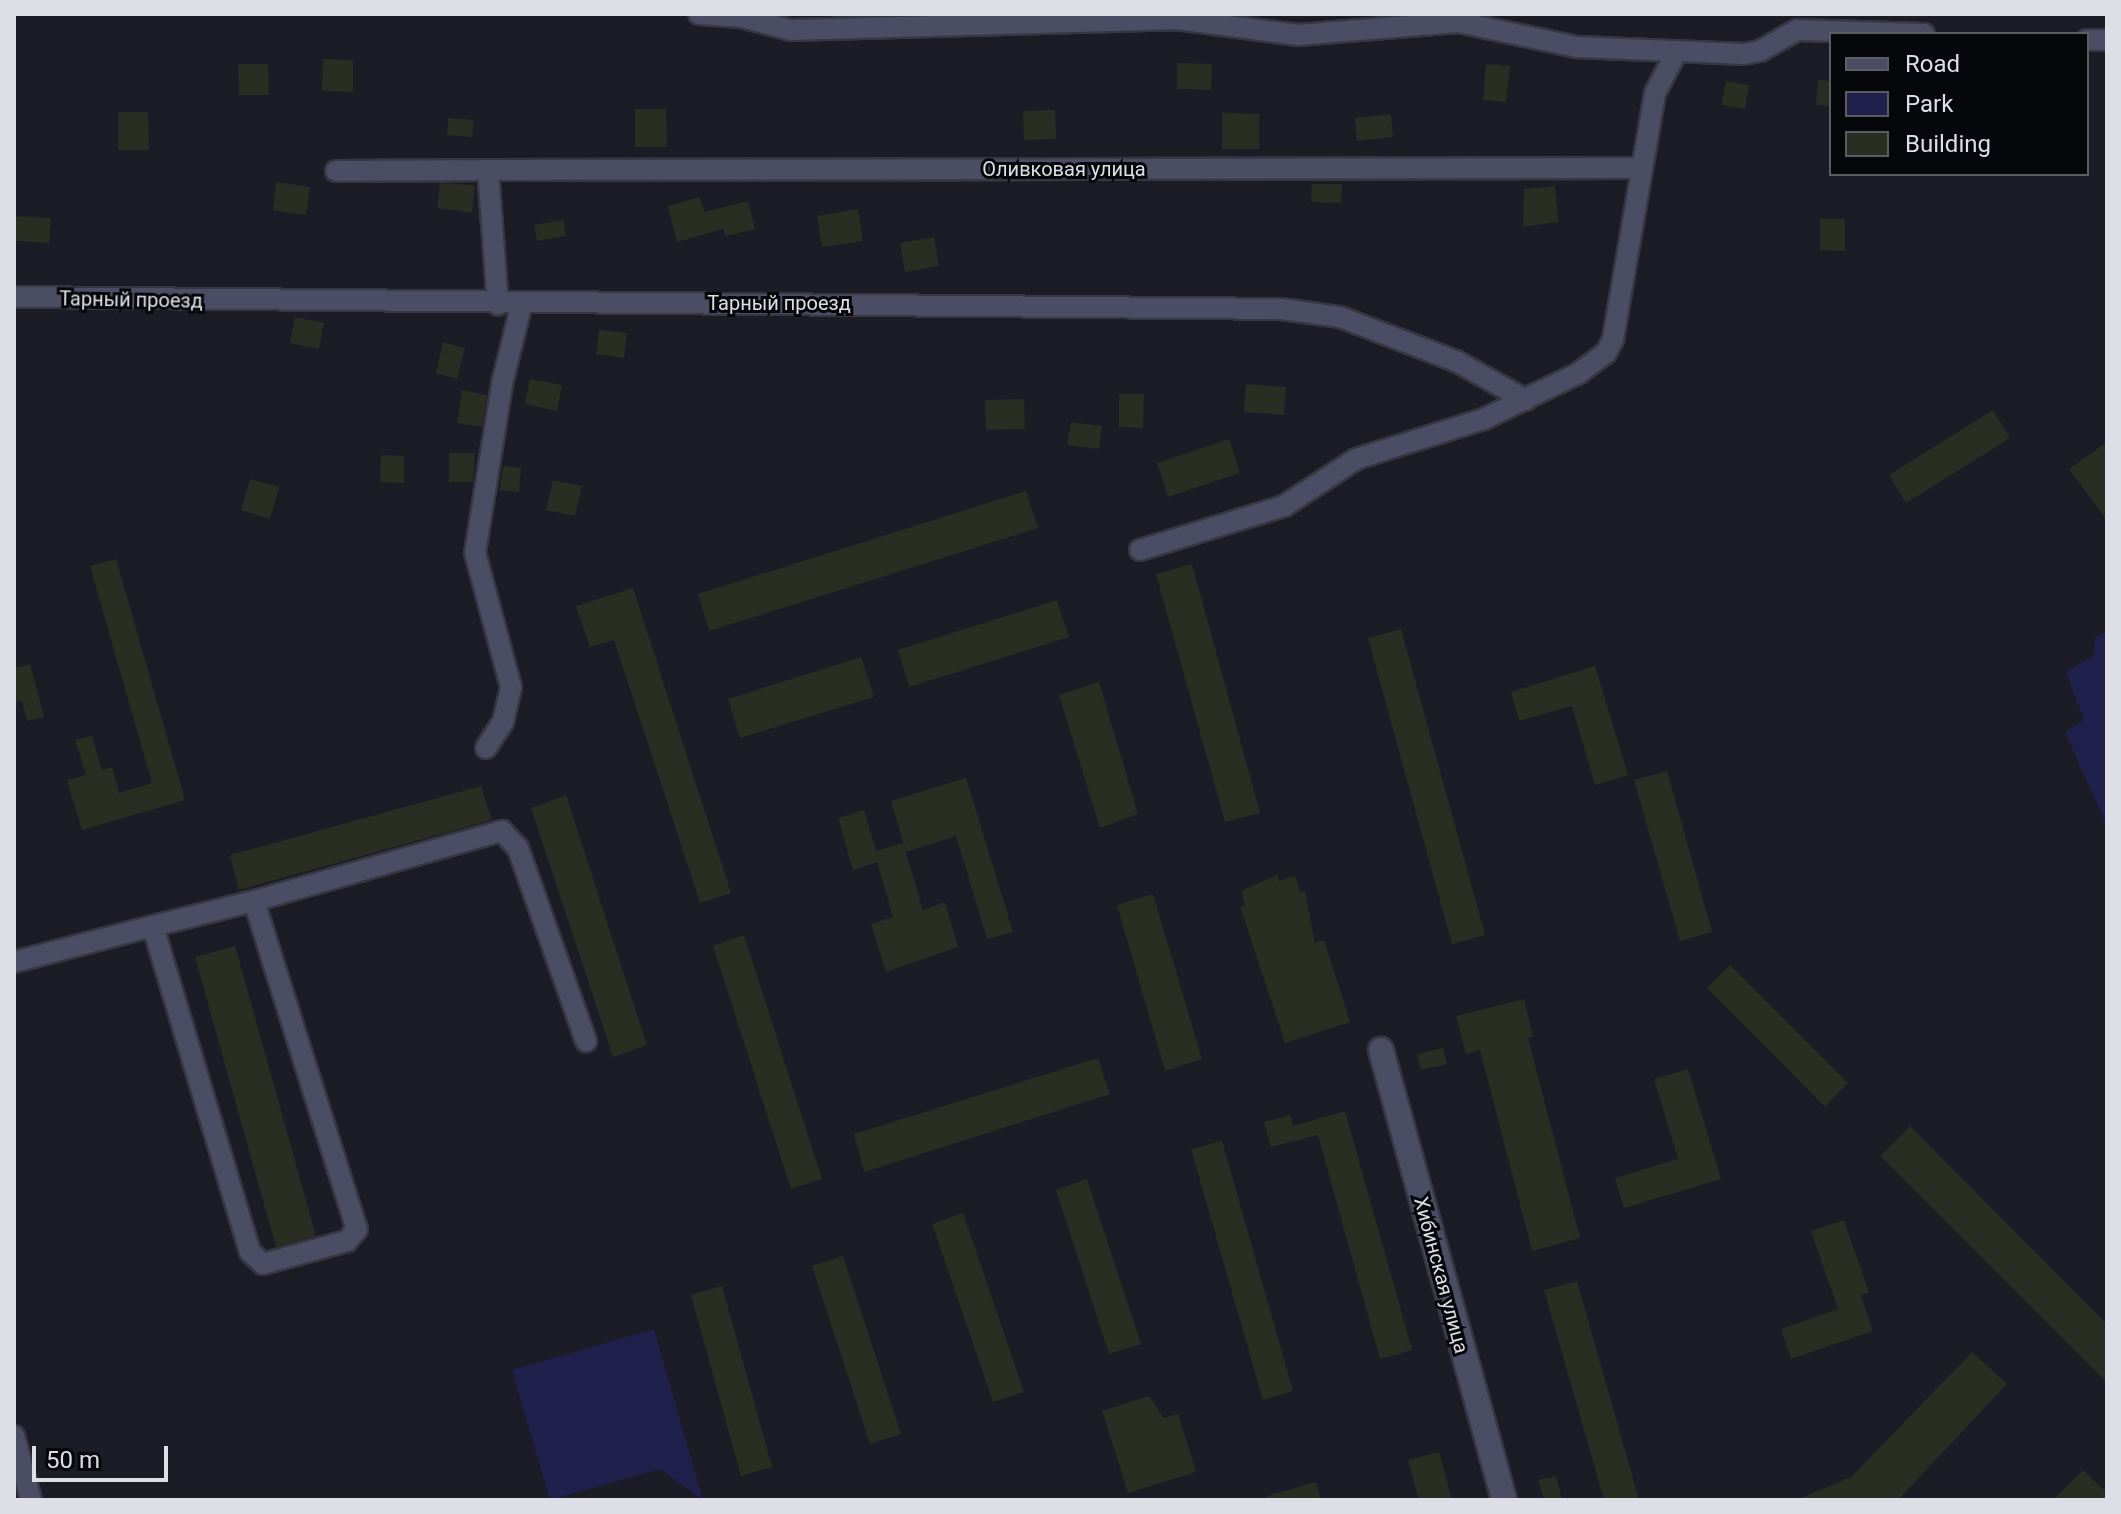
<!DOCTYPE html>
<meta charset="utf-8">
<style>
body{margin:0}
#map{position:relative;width:2121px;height:1514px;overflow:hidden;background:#1b1c26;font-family:Roboto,sans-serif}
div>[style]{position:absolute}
.green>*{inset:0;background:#1f214c}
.building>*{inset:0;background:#2a2d22}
.roads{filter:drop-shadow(2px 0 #363741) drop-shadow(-2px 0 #363741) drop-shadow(0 2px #363741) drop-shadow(0 -2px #363741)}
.minor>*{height:20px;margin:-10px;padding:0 10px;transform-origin:10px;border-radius:10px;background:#4a4d63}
.tertiary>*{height:24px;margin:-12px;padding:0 12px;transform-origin:12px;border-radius:12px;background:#4a4d63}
span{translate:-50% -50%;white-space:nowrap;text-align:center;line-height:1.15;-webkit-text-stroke:6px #06070b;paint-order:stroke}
.street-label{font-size:20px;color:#dedfe6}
.frame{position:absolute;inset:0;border:16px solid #dedfe6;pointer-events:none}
.legend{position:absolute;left:1829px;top:32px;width:260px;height:144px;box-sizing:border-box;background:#06070b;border:2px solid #5c5d63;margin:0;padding:10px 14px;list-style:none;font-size:24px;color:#dedfe6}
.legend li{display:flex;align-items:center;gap:16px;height:40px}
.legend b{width:40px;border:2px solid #5c5d63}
.scale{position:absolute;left:32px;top:1446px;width:136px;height:36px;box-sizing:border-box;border:4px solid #dedfe6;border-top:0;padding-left:10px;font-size:24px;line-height:28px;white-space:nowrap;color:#dedfe6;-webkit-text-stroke:6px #06070b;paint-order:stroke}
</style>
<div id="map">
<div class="green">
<i style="clip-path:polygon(2107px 630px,2107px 826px,2065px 732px,2084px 720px,2066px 672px,2094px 655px,2095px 638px)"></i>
<i style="clip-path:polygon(654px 1329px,703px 1500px,660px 1469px,550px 1500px,512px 1370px)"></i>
</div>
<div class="building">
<i style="clip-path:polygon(323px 59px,353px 60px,353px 92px,322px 91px)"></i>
<i style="clip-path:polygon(1177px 63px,1212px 64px,1211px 90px,1177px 89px)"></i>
<i style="clip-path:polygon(238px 64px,268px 64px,269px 95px,239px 95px)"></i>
<i style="clip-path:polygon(1486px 64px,1510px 66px,1506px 102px,1483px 100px)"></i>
<i style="clip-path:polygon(1818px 80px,1831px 81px,1831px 106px,1816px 105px)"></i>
<i style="clip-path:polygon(1726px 81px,1749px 85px,1745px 109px,1721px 105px)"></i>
<i style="clip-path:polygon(635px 109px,666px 109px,667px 147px,635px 147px)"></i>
<i style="clip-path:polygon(1055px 110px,1056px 139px,1024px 140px,1023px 111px)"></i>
<i style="clip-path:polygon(118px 112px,148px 112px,149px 150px,118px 150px)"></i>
<i style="clip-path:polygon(1222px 113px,1259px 114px,1259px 149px,1222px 149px)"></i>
<i style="clip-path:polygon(1391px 114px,1393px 137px,1357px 141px,1355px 118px)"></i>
<i style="clip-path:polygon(448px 118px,474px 120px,472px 137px,447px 135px)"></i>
<i style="clip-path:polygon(276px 182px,310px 187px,306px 215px,273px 210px)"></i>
<i style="clip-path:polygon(440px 183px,475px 185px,472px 213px,437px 208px)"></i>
<i style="clip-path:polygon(1312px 184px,1342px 184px,1341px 203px,1311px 202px)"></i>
<i style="clip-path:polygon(1555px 186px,1558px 222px,1523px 227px,1524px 189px)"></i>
<i style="clip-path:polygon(700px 197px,704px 212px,748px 201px,755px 229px,725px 236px,723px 229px,677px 242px,668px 206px)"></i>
<i style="clip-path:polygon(858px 209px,863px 241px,822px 247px,817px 216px)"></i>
<i style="clip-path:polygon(14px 216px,51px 218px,49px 243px,14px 241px)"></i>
<i style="clip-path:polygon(1820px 219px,1845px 219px,1845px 251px,1820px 250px)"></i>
<i style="clip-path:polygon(563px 220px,566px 236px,537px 241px,534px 225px)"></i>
<i style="clip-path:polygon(934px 237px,939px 266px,905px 272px,900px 243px)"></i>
<i style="clip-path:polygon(295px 317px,324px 323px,319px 349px,290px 343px)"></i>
<i style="clip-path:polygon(599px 330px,627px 333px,624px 358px,596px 354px)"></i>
<i style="clip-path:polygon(443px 342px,465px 348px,457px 379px,436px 373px)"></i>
<i style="clip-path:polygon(530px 379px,562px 385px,557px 411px,525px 404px)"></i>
<i style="clip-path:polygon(1246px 384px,1286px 387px,1284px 415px,1244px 412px)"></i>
<i style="clip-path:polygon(462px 390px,487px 395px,482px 427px,457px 423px)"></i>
<i style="clip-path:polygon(1119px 394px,1144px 394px,1143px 428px,1119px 427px)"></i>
<i style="clip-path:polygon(1024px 399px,1025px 429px,986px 430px,985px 400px)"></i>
<i style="clip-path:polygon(1993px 410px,2010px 438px,1906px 503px,1889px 475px)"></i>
<i style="clip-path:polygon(1071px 422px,1102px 426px,1099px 449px,1067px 445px)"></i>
<i style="clip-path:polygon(1229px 439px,1240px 473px,1168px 497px,1157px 463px)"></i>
<i style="clip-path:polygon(2107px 442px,2107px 521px,2069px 469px)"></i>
<i style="clip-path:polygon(449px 453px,475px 453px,473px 482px,449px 482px)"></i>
<i style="clip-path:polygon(381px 455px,404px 456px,404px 483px,380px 482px)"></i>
<i style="clip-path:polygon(503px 466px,521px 468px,519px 492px,500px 490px)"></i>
<i style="clip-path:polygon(250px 479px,279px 487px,270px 519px,241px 510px)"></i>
<i style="clip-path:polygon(553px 480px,582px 486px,575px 516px,546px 510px)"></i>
<i style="clip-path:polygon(1026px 491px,1038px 528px,709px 631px,698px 594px)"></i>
<i style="clip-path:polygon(116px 559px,185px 800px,82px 830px,67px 780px,86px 775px,75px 740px,92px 736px,102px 770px,112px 767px,119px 793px,152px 783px,90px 566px)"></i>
<i style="clip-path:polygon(1192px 564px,1260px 813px,1225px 822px,1156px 574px)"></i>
<i style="clip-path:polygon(633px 588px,731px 893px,700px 903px,614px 640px,590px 647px,576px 606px)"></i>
<i style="clip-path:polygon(1057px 600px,1069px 637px,909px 687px,898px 650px)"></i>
<i style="clip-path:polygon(1401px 629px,1485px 935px,1452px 944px,1368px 638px)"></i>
<i style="clip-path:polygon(861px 657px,874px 697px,740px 738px,728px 699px)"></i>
<i style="clip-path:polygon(30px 664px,44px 717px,27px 721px,22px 701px,14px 703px,14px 668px)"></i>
<i style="clip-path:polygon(1595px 666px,1628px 775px,1595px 785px,1572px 706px,1519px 721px,1511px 692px)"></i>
<i style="clip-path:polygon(1099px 682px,1138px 814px,1100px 828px,1059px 695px)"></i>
<i style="clip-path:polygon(1667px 771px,1712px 932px,1680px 941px,1634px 780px)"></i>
<i style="clip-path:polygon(966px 778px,1013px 932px,987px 939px,956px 836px,906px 852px,891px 801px)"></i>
<i style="clip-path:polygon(481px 786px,492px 820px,239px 890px,230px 855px)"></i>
<i style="clip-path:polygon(566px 795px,647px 1045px,613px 1057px,531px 808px)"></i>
<i style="clip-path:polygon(864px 810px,876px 851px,903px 843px,923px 910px,945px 902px,958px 947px,886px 972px,871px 924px,893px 917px,877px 862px,853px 870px,838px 818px)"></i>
<i style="clip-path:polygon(1277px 875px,1279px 881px,1295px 876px,1300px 892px,1305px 891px,1315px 943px,1324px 940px,1350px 1022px,1285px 1043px,1240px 907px,1245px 905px,1241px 891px)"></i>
<i style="clip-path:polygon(1153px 894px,1202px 1059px,1165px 1071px,1117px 905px)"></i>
<i style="clip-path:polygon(744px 935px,822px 1179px,791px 1189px,713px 946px)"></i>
<i style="clip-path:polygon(235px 946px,316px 1236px,276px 1247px,195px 957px)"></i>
<i style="clip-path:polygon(1730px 965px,1848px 1083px,1825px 1107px,1707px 988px)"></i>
<i style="clip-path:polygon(1524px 999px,1533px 1036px,1528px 1038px,1580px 1238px,1532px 1251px,1480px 1050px,1466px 1054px,1456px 1016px)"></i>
<i style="clip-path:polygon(1443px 1048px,1447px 1064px,1421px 1070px,1417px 1054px)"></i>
<i style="clip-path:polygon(1098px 1058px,1110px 1094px,864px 1172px,854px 1134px)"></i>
<i style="clip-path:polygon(1688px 1069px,1721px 1179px,1624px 1208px,1615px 1178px,1678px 1159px,1654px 1079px)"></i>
<i style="clip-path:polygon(1345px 1111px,1412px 1350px,1380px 1359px,1318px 1135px,1271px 1147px,1264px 1122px,1290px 1115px,1293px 1126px)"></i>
<i style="clip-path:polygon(1910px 1126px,2107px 1324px,2107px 1383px,1880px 1156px)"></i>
<i style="clip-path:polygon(1222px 1141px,1293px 1391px,1263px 1400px,1191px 1149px)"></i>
<i style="clip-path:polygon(1087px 1179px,1141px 1344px,1109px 1354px,1056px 1190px)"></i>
<i style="clip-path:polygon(963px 1213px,1024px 1392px,993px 1402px,932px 1224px)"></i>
<i style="clip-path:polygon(1844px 1220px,1869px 1292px,1861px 1295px,1873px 1331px,1791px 1359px,1781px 1329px,1838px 1309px,1811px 1231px)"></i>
<i style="clip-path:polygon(843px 1256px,901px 1434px,870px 1444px,812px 1266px)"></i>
<i style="clip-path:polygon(1577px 1281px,1639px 1500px,1604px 1500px,1544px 1290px)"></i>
<i style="clip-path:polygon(722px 1286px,772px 1467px,741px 1476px,691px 1295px)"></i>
<i style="clip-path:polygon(1972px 1352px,2007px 1384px,1898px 1500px,1796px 1500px,1851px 1477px)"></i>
<i style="clip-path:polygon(1149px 1396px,1164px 1418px,1178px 1414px,1196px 1472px,1128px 1493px,1102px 1411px)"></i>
<i style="clip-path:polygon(1439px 1452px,1452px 1500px,1419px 1500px,1408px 1460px)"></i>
<i style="clip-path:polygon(2083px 1470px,2107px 1493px,2107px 1500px,2053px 1500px)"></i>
<i style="clip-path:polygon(1556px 1476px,1562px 1500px,1544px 1500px,1538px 1480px)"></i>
<i style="clip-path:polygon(1316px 1482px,1321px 1500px,1268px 1500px,1267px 1496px)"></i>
</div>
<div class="roads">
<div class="minor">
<i style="left:699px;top:14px;width:42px;rotate:4.1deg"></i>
<i style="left:741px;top:17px;width:52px;rotate:14.6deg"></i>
<i style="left:791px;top:30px;width:384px;rotate:-1.6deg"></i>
<i style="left:1175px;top:19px;width:124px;rotate:7.4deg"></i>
<i style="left:1298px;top:35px;width:161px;rotate:-4.6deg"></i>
<i style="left:1458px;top:22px;width:122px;rotate:11.9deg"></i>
<i style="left:1577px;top:47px;width:167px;rotate:2.4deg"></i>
<i style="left:1744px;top:54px;width:16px;rotate:-11deg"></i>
<i style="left:1760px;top:51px;width:43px;rotate:-29.6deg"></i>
<i style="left:1797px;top:30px;width:127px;rotate:1.8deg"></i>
<i style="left:2087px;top:40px;width:20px"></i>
<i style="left:488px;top:170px;width:1153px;rotate:-0.1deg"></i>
<i style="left:336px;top:171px;width:152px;rotate:-0.4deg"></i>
<i style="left:488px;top:170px;width:135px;rotate:85.8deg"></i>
<i style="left:14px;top:297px;width:1267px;rotate:0.54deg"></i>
<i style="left:1281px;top:309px;width:60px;rotate:7.7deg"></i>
<i style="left:1340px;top:317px;width:124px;rotate:20.8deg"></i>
<i style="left:1456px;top:361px;width:80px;rotate:29.1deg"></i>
<i style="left:1140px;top:550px;width:151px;rotate:-17deg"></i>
<i style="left:1284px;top:506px;width:86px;rotate:-33.1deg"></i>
<i style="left:1356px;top:459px;width:134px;rotate:-17.4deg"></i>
<i style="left:1484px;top:419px;width:106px;rotate:-25.8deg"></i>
<i style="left:1579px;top:373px;width:34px;rotate:-37deg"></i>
<i style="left:1606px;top:353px;width:16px;rotate:-63deg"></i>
<i style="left:1613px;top:339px;width:250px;rotate:-80.3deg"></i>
<i style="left:1655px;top:93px;width:45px;rotate:-62.3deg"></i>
<i style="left:486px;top:748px;width:31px;rotate:-57deg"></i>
<i style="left:503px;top:722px;width:36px;rotate:-77deg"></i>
<i style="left:511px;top:687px;width:139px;rotate:-105deg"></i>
<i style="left:475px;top:553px;width:171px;rotate:-80.9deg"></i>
<i style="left:502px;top:384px;width:80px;rotate:-76.3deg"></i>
<i style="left:254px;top:901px;width:344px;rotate:72.6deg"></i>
<i style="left:357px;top:1229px;width:16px;rotate:130deg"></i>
<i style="left:347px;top:1241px;width:87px;rotate:164.7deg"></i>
<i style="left:263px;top:1264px;width:18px;rotate:-137deg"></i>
<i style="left:250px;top:1252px;width:340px;rotate:-106.6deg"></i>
<i style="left:153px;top:926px;width:104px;rotate:-13.9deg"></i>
<i style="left:254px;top:901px;width:258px;rotate:-15.8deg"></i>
<i style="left:502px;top:831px;width:23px;rotate:47deg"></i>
<i style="left:518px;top:848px;width:205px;rotate:70.6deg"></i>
<i style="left:14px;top:962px;width:144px;rotate:-14.5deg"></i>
<i style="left:14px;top:1436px;width:66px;rotate:75.1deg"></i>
</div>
<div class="tertiary">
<i style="left:1381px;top:1050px;width:467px;rotate:74.7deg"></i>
</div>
</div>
<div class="street-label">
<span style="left:1064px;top:169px">Оливковая улица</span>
<span style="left:131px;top:300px;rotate:1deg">Тарный проезд</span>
<span style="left:779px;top:303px">Тарный проезд</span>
<span style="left:1441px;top:1275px;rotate:75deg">Хибинская улица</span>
</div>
<div class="frame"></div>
<ul class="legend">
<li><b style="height:10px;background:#4a4d63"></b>Road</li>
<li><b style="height:22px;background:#1f214c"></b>Park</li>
<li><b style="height:22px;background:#2a2d22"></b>Building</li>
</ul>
<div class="scale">50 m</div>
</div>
